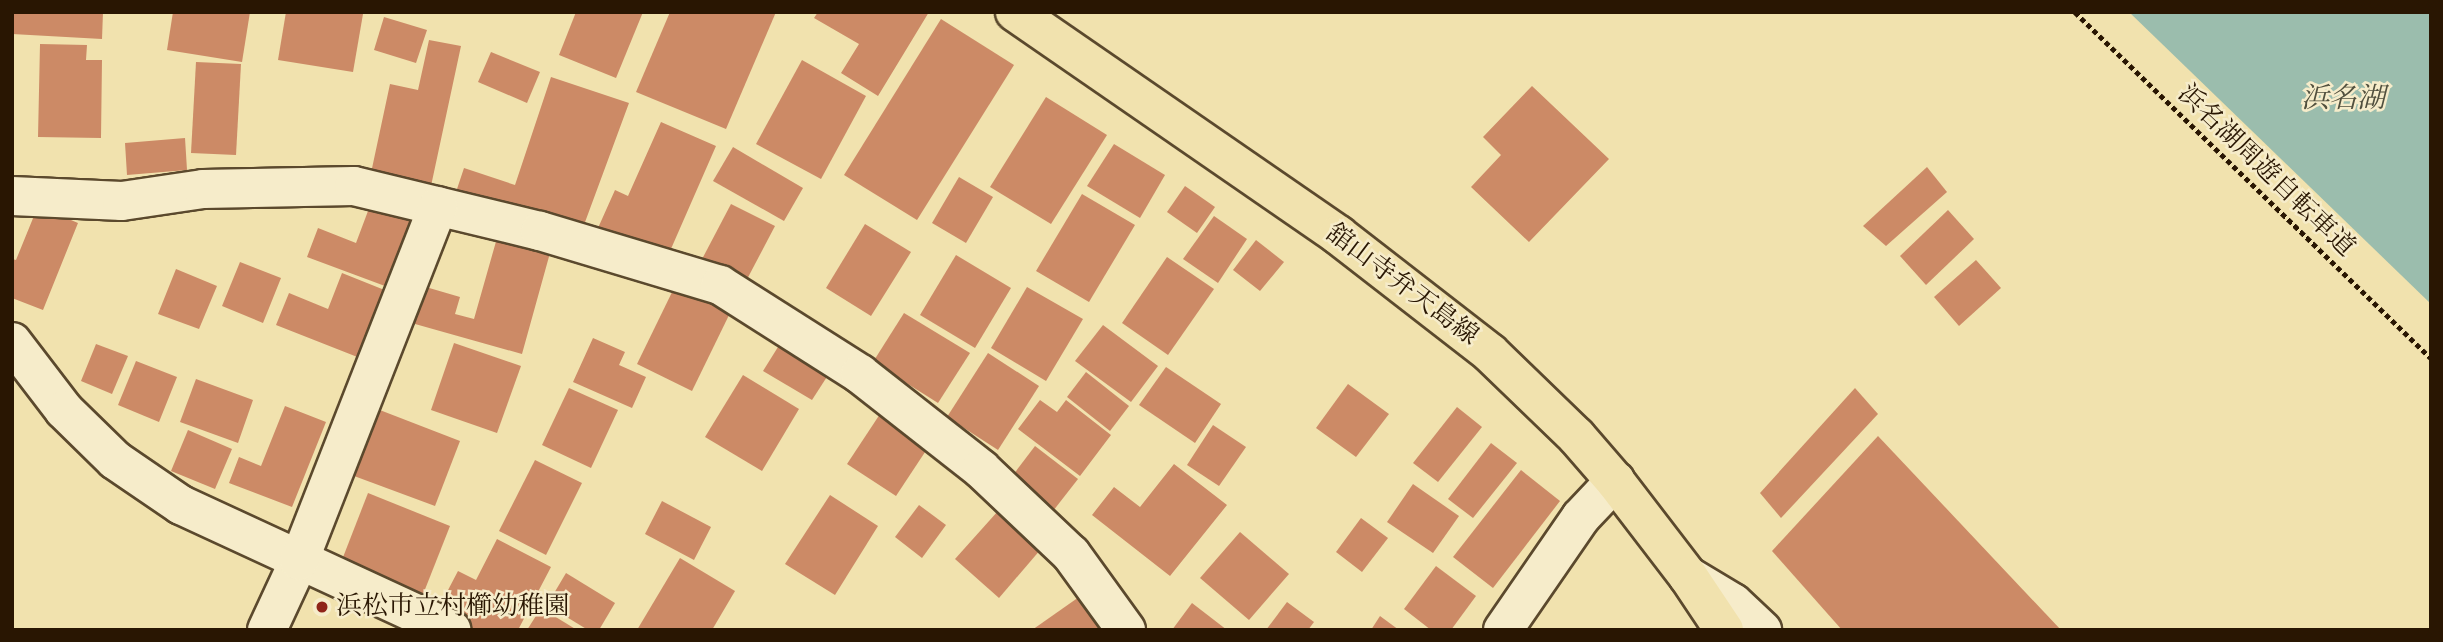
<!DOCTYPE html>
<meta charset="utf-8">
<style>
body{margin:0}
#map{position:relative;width:2443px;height:642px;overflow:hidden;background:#f1e2ae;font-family:"IM FELL DW Pica","Noto Serif JP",serif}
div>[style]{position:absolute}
.water>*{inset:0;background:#9bbdad}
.building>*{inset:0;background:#cc8a66}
.path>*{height:4.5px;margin-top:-2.25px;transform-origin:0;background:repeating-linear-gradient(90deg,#291602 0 5px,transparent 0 8.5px)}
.roads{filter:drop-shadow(2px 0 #5b492d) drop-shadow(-2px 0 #5b492d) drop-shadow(0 2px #5b492d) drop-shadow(0 -2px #5b492d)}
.minor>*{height:38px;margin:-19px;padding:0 19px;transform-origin:19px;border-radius:19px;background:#f6ecca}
.major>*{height:38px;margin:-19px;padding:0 19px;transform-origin:19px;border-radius:19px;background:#f1e2ae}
.dots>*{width:19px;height:19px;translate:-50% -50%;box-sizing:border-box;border:4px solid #f6ecca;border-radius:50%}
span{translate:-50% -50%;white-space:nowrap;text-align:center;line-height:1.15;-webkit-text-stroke:5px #f6ecca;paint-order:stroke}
.street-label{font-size:26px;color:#291602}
.poi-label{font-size:26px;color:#291602}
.left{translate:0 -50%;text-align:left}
.water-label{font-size:28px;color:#51503e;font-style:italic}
.frame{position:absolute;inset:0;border:14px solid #291602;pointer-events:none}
</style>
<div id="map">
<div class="water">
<i style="clip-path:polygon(2129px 12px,2431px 12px,2431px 304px)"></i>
</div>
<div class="building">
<i style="clip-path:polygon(12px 12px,103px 12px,102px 39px,12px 34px)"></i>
<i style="clip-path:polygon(173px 12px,250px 12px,242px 62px,167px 50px)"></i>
<i style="clip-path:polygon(286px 12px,363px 14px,353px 72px,278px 60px)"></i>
<i style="clip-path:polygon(576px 12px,643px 12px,616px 78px,559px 55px)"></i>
<i style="clip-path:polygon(670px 12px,776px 12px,726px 129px,636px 92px)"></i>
<i style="clip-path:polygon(818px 12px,929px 12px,878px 96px,841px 73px,859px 44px,814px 18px)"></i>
<i style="clip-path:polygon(384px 17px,427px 30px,416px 63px,374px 50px)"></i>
<i style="clip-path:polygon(941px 19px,1014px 65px,917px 220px,844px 175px)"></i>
<i style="clip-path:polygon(429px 40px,461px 46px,431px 186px,371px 173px,390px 84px,418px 90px)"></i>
<i style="clip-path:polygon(40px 44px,87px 45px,86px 60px,102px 60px,101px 138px,38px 137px)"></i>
<i style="clip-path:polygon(491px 52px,540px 72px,527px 103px,478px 82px)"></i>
<i style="clip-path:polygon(802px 60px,866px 96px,821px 179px,756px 144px)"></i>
<i style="clip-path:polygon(196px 62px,241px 64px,236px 155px,191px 153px)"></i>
<i style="clip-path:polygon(551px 77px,629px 103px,581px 233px,455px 195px,464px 168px,515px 185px)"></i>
<i style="clip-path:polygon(1532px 86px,1609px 159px,1529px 242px,1471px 187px,1501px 155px,1483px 137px)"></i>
<i style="clip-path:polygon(1046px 97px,1107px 135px,1051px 224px,990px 187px)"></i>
<i style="clip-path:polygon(661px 122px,716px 146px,667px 258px,598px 228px,615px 190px,628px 196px)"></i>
<i style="clip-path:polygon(185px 138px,187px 170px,127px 175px,125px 143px)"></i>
<i style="clip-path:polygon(1114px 144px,1165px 175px,1140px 218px,1087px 186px)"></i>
<i style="clip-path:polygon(733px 147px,803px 188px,784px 221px,713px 181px)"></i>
<i style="clip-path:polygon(1927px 167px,1947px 192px,1886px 246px,1863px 226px)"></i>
<i style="clip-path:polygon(959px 177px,993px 197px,966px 243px,932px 223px)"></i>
<i style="clip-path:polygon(1185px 186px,1215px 207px,1197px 233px,1167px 212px)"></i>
<i style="clip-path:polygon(1082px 194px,1135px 225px,1089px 302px,1036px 271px)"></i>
<i style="clip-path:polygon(371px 203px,418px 222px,393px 289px,307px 257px,318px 228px,356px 243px)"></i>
<i style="clip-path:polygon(731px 204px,775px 226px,744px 285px,700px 263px)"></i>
<i style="clip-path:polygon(38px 206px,78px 223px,43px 310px,12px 298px,12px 259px,16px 260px)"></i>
<i style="clip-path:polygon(1948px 210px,1974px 239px,1926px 285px,1900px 256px)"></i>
<i style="clip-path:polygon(1214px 216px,1247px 239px,1218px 283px,1183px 259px)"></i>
<i style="clip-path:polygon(865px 224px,911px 252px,871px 316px,826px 288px)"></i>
<i style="clip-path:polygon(497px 238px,550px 253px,522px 354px,408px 322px,419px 285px,460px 297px,455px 314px,474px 319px)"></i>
<i style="clip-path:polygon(1256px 240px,1284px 262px,1260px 291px,1233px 270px)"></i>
<i style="clip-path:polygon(956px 255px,1011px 288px,975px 348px,920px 315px)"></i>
<i style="clip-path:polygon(1167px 257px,1214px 289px,1168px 355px,1122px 323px)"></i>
<i style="clip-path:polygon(1976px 260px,2001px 288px,1959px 326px,1934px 297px)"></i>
<i style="clip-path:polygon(240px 262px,281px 278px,263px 323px,222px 306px)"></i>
<i style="clip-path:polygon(176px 269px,217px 286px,199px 329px,158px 314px)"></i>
<i style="clip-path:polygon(342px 273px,392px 293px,365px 360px,276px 325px,289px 293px,328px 309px)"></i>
<i style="clip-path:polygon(676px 284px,731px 311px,692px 391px,637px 364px)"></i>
<i style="clip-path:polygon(1027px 287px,1083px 319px,1046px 381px,991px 348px)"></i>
<i style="clip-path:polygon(904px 313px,970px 353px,938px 403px,873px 362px)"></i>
<i style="clip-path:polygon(1103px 325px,1158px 366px,1131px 402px,1075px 361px)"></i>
<i style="clip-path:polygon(593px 338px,625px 352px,619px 365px,646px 377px,632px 408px,573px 382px)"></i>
<i style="clip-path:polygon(783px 339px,832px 369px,812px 400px,763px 371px)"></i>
<i style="clip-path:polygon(454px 343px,521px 366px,497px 433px,431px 410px)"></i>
<i style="clip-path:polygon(96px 344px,128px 356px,112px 394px,81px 381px)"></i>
<i style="clip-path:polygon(988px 353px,1039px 386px,998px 450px,947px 417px)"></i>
<i style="clip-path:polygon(136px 361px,177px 377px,159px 422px,118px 405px)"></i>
<i style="clip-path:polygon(1166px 367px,1221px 404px,1195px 443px,1139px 405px)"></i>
<i style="clip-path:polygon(1086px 372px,1129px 406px,1110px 431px,1067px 397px)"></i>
<i style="clip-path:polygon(743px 375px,799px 409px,762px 471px,705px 437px)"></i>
<i style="clip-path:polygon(196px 379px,253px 400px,238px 443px,180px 422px)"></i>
<i style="clip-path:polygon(1348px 384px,1389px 414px,1356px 457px,1316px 428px)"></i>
<i style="clip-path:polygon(569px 388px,618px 410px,591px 468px,542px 445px)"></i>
<i style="clip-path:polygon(1855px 388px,1878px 414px,1781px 518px,1760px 493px)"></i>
<i style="clip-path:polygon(1040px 400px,1057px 412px,1066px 400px,1111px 435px,1080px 476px,1018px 429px)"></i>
<i style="clip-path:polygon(285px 406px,326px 422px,292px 507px,229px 483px,239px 457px,261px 466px)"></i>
<i style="clip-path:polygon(372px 407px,460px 441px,435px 506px,346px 473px)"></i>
<i style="clip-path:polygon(1457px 407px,1482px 427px,1438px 482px,1413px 463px)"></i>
<i style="clip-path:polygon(882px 411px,931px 443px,896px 496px,847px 464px)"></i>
<i style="clip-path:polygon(1213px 425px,1246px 447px,1219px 486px,1187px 465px)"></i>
<i style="clip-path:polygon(188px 430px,232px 449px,215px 489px,171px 471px)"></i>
<i style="clip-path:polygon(1878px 436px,2061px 630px,1842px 630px,1772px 551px)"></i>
<i style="clip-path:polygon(1491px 443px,1517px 463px,1473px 518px,1448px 499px)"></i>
<i style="clip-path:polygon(1035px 446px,1078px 479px,1053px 511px,1010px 479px)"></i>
<i style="clip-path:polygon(535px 460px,582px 483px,546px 555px,499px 531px)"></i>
<i style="clip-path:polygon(1174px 464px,1227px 505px,1170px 576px,1092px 515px,1114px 487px,1140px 507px)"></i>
<i style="clip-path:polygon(1521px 470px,1560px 501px,1493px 588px,1453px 557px)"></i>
<i style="clip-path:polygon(1413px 484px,1459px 516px,1433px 553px,1387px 522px)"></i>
<i style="clip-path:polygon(368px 493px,450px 526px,422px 597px,340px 565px)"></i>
<i style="clip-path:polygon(830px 495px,878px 526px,835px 595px,785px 564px)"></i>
<i style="clip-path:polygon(662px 501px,711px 527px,694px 560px,645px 534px)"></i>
<i style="clip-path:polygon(919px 505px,946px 525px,922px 558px,895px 537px)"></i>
<i style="clip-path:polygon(998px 511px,1041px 549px,999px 598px,955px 559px)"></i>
<i style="clip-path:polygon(1361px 518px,1388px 538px,1362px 572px,1336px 552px)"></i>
<i style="clip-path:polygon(1240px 532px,1289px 574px,1249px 620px,1200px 578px)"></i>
<i style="clip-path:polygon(497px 539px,551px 567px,518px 630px,468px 630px,436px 613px,458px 571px,476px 580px)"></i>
<i style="clip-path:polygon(680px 558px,735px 591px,712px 630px,637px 630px)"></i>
<i style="clip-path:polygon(1436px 566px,1476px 596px,1451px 630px,1431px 630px,1404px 609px)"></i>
<i style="clip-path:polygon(566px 573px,615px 603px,599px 630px,588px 630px,547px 605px)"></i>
<i style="clip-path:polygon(1079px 597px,1102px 630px,1032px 630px)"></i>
<i style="clip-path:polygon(1287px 602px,1314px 622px,1308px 630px,1266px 630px)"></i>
<i style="clip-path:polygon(1192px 603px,1227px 630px,1172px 630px)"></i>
<i style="clip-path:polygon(541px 608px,577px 630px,527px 630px)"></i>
<i style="clip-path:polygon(1380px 616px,1399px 630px,1371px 630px)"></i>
</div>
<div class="path">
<i style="left:2075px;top:12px;width:496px;rotate:44.2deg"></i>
</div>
<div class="roads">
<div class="minor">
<i style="left:12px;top:196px;width:110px;rotate:2.6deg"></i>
<i style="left:122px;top:201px;width:82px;rotate:-8.4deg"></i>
<i style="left:203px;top:189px;width:151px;rotate:-1.1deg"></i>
<i style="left:354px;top:186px;width:191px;rotate:13.6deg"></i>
<i style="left:540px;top:231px;width:188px;rotate:16.7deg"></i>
<i style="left:720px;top:285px;width:166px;rotate:32.4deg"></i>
<i style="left:860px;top:374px;width:154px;rotate:38.1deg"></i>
<i style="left:981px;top:469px;width:124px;rotate:43.4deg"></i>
<i style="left:1071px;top:554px;width:94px;rotate:54.1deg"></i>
<i style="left:12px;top:342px;width:86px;rotate:52.6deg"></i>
<i style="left:64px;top:410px;width:71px;rotate:44.4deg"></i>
<i style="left:115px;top:460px;width:80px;rotate:34.3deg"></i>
<i style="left:181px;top:505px;width:298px;rotate:24.8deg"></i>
<i style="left:1688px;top:576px;width:52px;rotate:31deg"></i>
<i style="left:1733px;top:603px;width:40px;rotate:43deg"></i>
<i style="left:267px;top:630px;width:76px;rotate:-65.1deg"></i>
<i style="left:299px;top:561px;width:381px;rotate:-68.6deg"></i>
<i style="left:1503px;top:630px;width:137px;rotate:-55.4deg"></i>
<i style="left:1581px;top:517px;width:50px;rotate:-46.6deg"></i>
</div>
<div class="major">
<i style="left:1015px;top:12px;width:393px;rotate:34.6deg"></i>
<i style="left:1338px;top:235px;width:192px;rotate:37.8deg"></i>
<i style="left:1490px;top:353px;width:120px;rotate:44deg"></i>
<i style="left:1576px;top:436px;width:60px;rotate:49.1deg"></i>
<i style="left:1615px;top:481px;width:120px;rotate:52.5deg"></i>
<i style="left:1688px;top:576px;width:65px;rotate:56.3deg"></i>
</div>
</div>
<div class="dots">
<i style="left:322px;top:607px;background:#8f2418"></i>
</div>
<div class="street-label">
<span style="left:2266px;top:171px;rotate:44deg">浜名湖周遊自転車道</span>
<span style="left:1402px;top:285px;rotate:37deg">舘山寺弁天島線</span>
</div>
<div class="poi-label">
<span class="left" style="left:336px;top:607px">浜松市立村櫛幼稚園</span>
</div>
<div class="water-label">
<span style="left:2343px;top:99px">浜名湖</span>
</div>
<div class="frame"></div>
</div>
